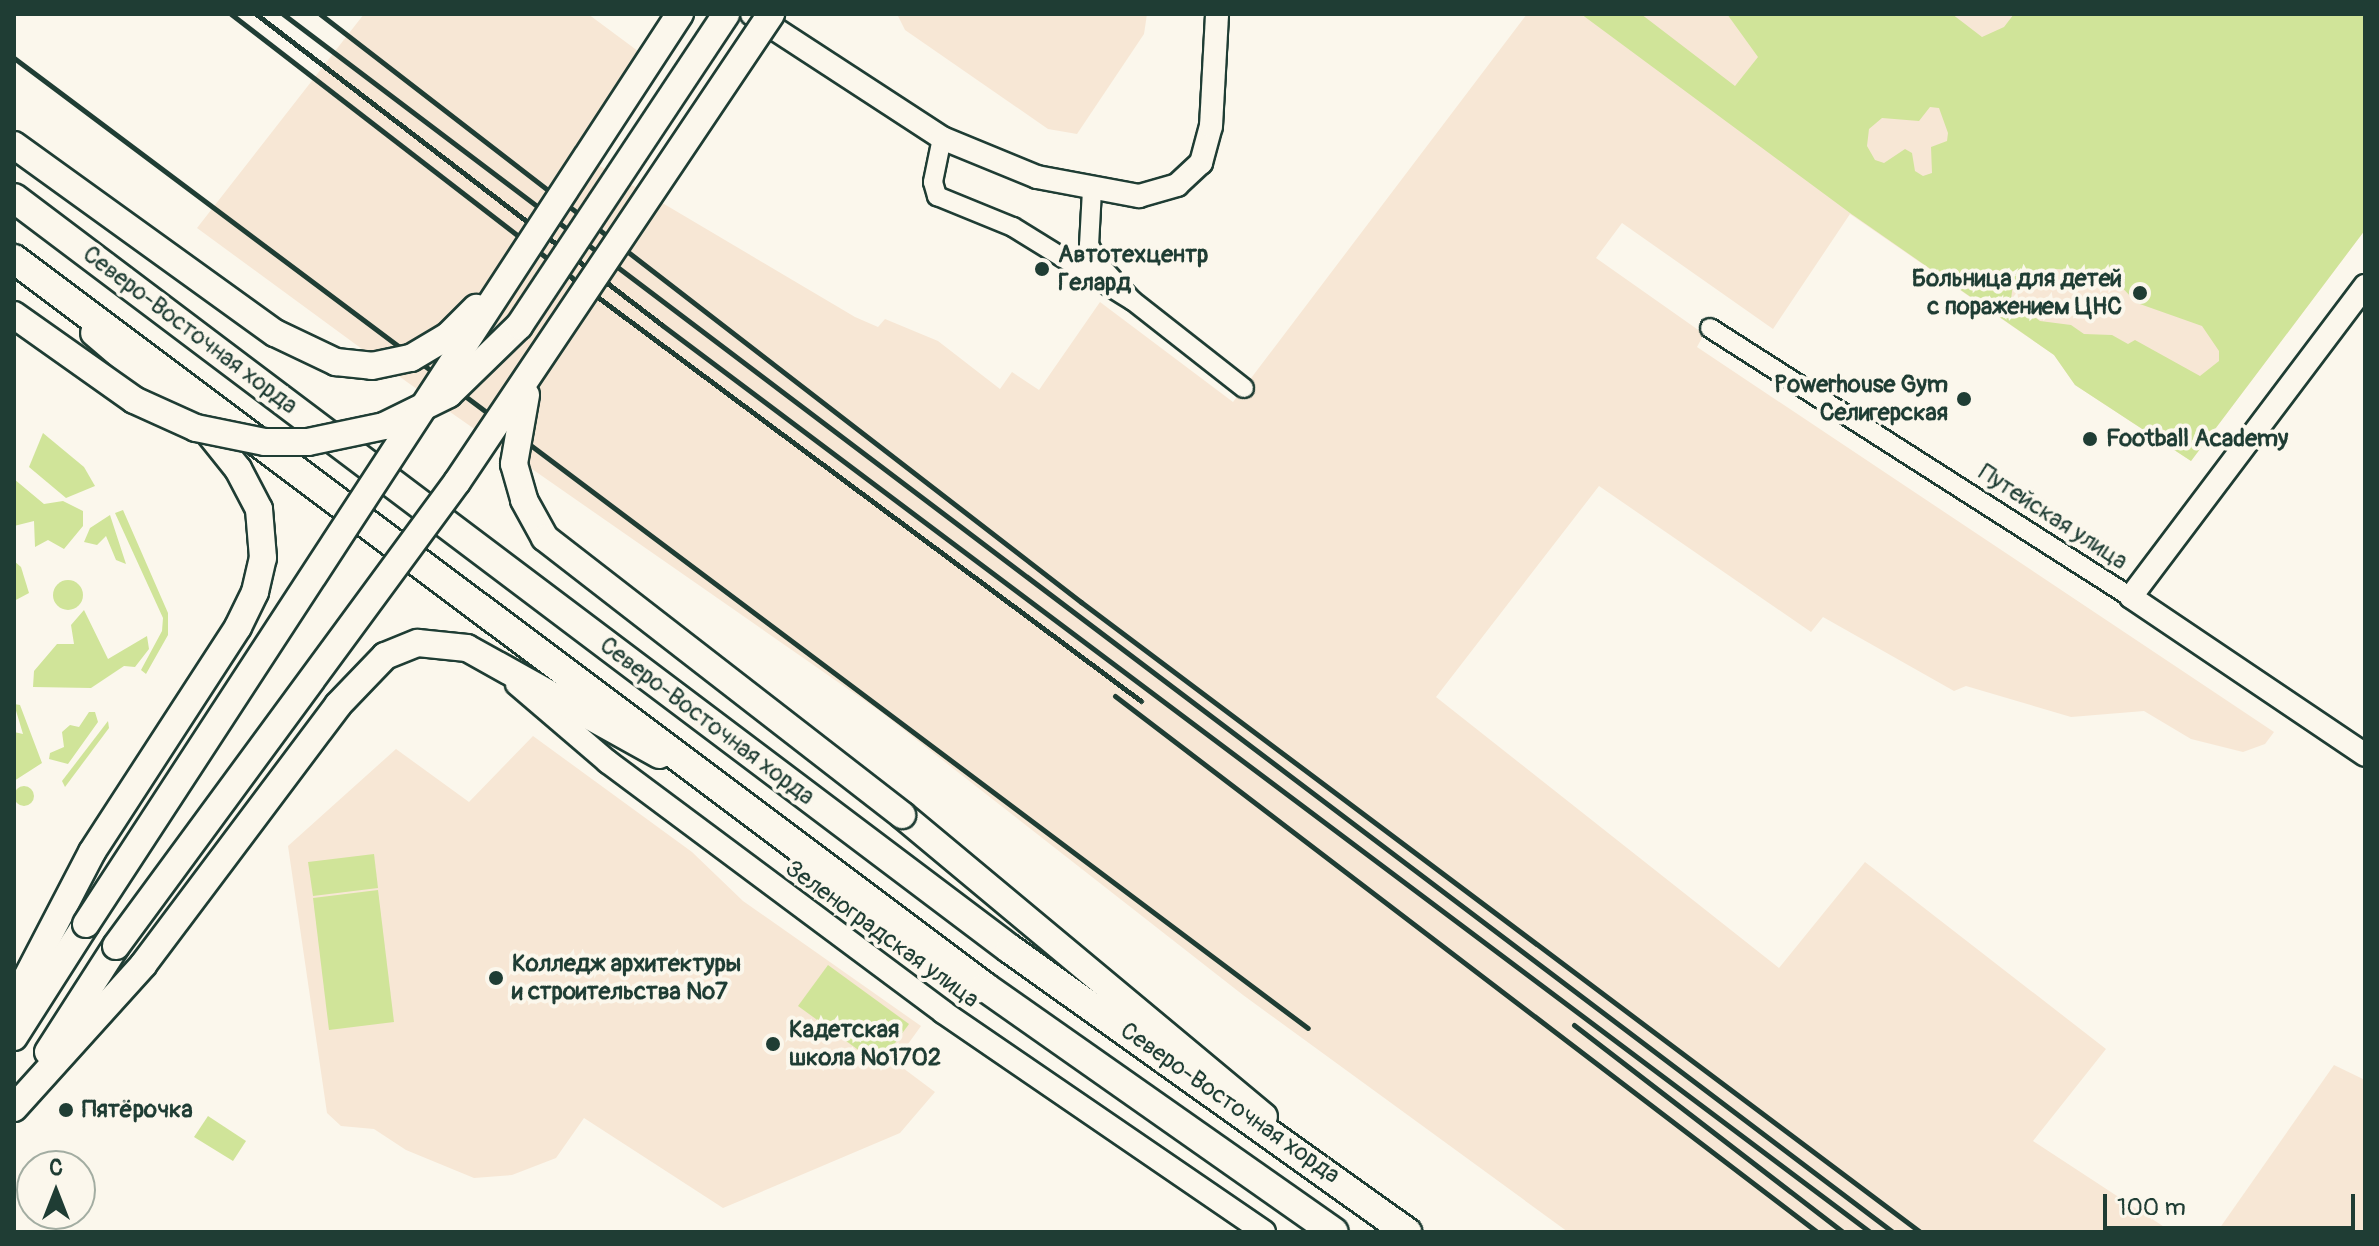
<!DOCTYPE html>
<meta charset="utf-8">
<style>
body{margin:0}
#map{position:relative;width:2379px;height:1246px;overflow:hidden;background:#fbf7ec;font-family:Pangolin,sans-serif}
div>[style]{position:absolute}
.built>*{inset:0;background:#f7e7d5}
.green>*{inset:0;background:#d0e499}
.round{border-radius:50%}
.roads{filter:drop-shadow(2px 0 #1f3d34) drop-shadow(-2px 0 #1f3d34) drop-shadow(0 2px #1f3d34) drop-shadow(0 -2px #1f3d34)}
.minor>*{height:18px;margin:-9px;padding:0 9px;transform-origin:9px;border-radius:9px;background:#fbf7ec}
.tertiary>*{height:22px;margin:-11px;padding:0 11px;transform-origin:11px;border-radius:11px;background:#fbf7ec}
.secondary>*{height:26px;margin:-13px;padding:0 13px;transform-origin:13px;border-radius:13px;background:#fbf7ec}
.primary>*{height:28px;margin:-14px;padding:0 14px;transform-origin:14px;border-radius:14px;background:#fbf7ec}
.rail>*{height:5px;margin:-2.5px;padding:0 2.5px;transform-origin:2.5px;border-radius:2.5px;background:#1f3d34}
.bridges{filter:drop-shadow(2px 0 #1f3d34) drop-shadow(-2px 0 #1f3d34) drop-shadow(0 2px #1f3d34) drop-shadow(0 -2px #1f3d34)}
.secondary-bridge>*{height:26px;margin:-13px;padding:0 13px;transform-origin:13px;border-radius:13px;background:#fbf7ec}
.dots>*{width:22px;height:22px;translate:-50% -50%;box-sizing:border-box;border:4px solid #fbf7ec;border-radius:50%}
span{translate:-50% -50%;white-space:nowrap;text-align:center;line-height:1.15;-webkit-text-stroke:8px #fbf7ec;paint-order:stroke}
.poi-label{font-size:24px;color:#1f3d34;font-weight:700}
.left{translate:0 -50%;text-align:left}
.right{translate:-100% -50%;text-align:right}
.street-label{font-size:24px;color:#1f3d34}
.frame{position:absolute;inset:0;border:16px solid #1f3d34;pointer-events:none}
.north{position:absolute;left:16px;top:1150px;width:80px;height:80px;box-sizing:border-box;background:#fbf7ec;border:2px solid #a3ada2;border-radius:50%;rotate:0deg;font-size:22px;font-weight:700;line-height:32px;text-align:center;color:#1f3d34}
.north::after{content:'';display:block;margin:auto;width:28px;height:36px;background:#1f3d34;clip-path:polygon(50% 0,100% 100%,50% 72%,0 100%)}
.scale{position:absolute;left:2103px;top:1194px;width:252px;height:36px;box-sizing:border-box;border:4px solid #1f3d34;border-top:0;padding-left:10px;font-size:24px;line-height:28px;white-space:nowrap;color:#1f3d34;-webkit-text-stroke:6px #fbf7ec;paint-order:stroke}
</style>
<div id="map">
<div class="built">
<i style="clip-path:polygon(364px 14px,588px 14px,650px 60px,583px 156px,855px 317px,878px 327px,885px 319px,938px 341px,1000px 389px,1012px 372px,1039px 390px,1100px 302px,1233px 402px,1527px 14px,2365px 14px,2365px 230px,2191px 461px,2075px 385px,2054px 355px,1850px 214px,1773px 329px,1622px 223px,1596px 258px,1704px 334px,1697px 347px,2274px 732px,2265px 744px,2243px 752px,2191px 739px,2144px 711px,2071px 717px,1966px 686px,1954px 691px,1823px 617px,1811px 632px,1599px 486px,1436px 697px,1779px 968px,1865px 862px,2106px 1049px,2033px 1141px,2172px 1232px,1568px 1232px,1243px 995px,881px 712px,407px 382px,197px 228px)"></i>
<i style="clip-path:polygon(897px 14px,1147px 14px,1144px 34px,1077px 134px,1048px 129px,905px 30px)"></i>
<i style="clip-path:polygon(533px 736px,692px 852px,743px 901px,921px 1026px,895px 1062px,935px 1092px,900px 1133px,723px 1208px,584px 1118px,556px 1158px,512px 1175px,474px 1178px,406px 1150px,374px 1129px,341px 1126px,327px 1113px,288px 846px,396px 749px,469px 802px)"></i>
<i style="clip-path:polygon(2334px 1065px,2365px 1080px,2365px 1232px,2217px 1232px)"></i>
</div>
<div class="green">
<i style="clip-path:polygon(evenodd,1581px 14px,1641px 14px,1735px 86px,1758px 57px,1727px 14px,1952px 14px,1982px 37px,2004px 27px,2014px 14px,2365px 14px,2365px 230px,2191px 461px,2075px 385px,2054px 355px,1850px 213px,1581px 14px,1930px 107px,1939px 108px,1948px 133px,1947px 141px,1931px 147px,1932px 173px,1923px 176px,1915px 171px,1912px 153px,1905px 149px,1884px 163px,1875px 160px,1867px 146px,1869px 129px,1882px 118px,1919px 121px,1930px 107px,1581px 14px,2054px 269px,2106px 271px,2137px 303px,2202px 326px,2219px 351px,2219px 361px,2200px 376px,2135px 340px,2128px 344px,2112px 335px,2084px 334px,2071px 325px,2040px 321px,2011px 299px,2013px 284px,2039px 279px,2054px 269px)"></i>
<i style="clip-path:polygon(43px 433px,84px 467px,95px 486px,66px 498px,29px 467px)"></i>
<i style="clip-path:polygon(14px 479px,44px 504px,63px 501px,83px 511px,83px 526px,64px 549px,48px 540px,35px 547px,34px 521px,14px 526px)"></i>
<i style="clip-path:polygon(123px 510px,168px 613px,168px 635px,146px 674px,141px 670px,162px 631px,163px 618px,115px 513px)"></i>
<i style="clip-path:polygon(110px 515px,126px 564px,116px 560px,106px 536px,97px 545px,84px 542px,90px 528px)"></i>
<i style="clip-path:polygon(14px 561px,21px 567px,29px 593px,14px 601px)"></i>
<i class="round" style="left:53px;top:580px;width:30px;height:30px"></i>
<i style="clip-path:polygon(84px 610px,108px 659px,147px 636px,149px 649px,135px 667px,124px 666px,91px 688px,33px 687px,34px 671px,57px 644px,74px 644px,71px 625px)"></i>
<i style="clip-path:polygon(14px 704px,20px 705px,42px 763px,14px 781px,14px 732px,23px 734px)"></i>
<i style="clip-path:polygon(89px 712px,95px 712px,98px 722px,68px 764px,49px 759px,50px 753px,64px 747px,62px 732px,70px 725px,79px 727px)"></i>
<i style="clip-path:polygon(108px 721px,109px 728px,65px 787px,62px 781px)"></i>
<i class="round" style="left:14px;top:786px;width:20px;height:20px"></i>
<i style="clip-path:polygon(374px 854px,378px 888px,313px 896px,308px 862px)"></i>
<i style="clip-path:polygon(378px 890px,394px 1022px,329px 1030px,313px 898px)"></i>
<i style="clip-path:polygon(828px 965px,909px 1024px,879px 1065px,798px 1006px)"></i>
<i style="clip-path:polygon(208px 1116px,246px 1141px,233px 1161px,194px 1137px)"></i>
</div>
<div class="roads">
<div class="minor">
<i style="left:942px;top:138px;width:45px;rotate:101.6deg"></i>
<i style="left:933px;top:182px;width:15px;rotate:74deg"></i>
<i style="left:937px;top:196px;width:82px;rotate:22.2deg"></i>
<i style="left:1013px;top:227px;width:141px;rotate:31.7deg"></i>
<i style="left:1092px;top:190px;width:55px;rotate:93.1deg"></i>
<i style="left:1089px;top:245px;width:24px;rotate:60deg"></i>
<i style="left:1101px;top:266px;width:47px;rotate:47.6deg"></i>
<i style="left:1133px;top:301px;width:141px;rotate:38.1deg"></i>
<i style="left:1710px;top:328px;width:500px;rotate:32.6deg"></i>
</div>
<div class="tertiary">
<i style="left:752px;top:14px;width:227px;rotate:33.1deg"></i>
<i style="left:942px;top:138px;width:103px;rotate:22.3deg"></i>
<i style="left:1037px;top:177px;width:104px;rotate:10.6deg"></i>
<i style="left:1139px;top:196px;width:40px;rotate:-16deg"></i>
<i style="left:1177px;top:185px;width:33px;rotate:-43deg"></i>
<i style="left:1201px;top:163px;width:38px;rotate:-75deg"></i>
<i style="left:1211px;top:126px;width:112px;rotate:-86.9deg"></i>
<i style="left:2365px;top:286px;width:389px;rotate:127deg"></i>
<i style="left:2131px;top:597px;width:282px;rotate:34deg"></i>
<i style="left:517px;top:684px;width:120px;rotate:40.6deg"></i>
<i style="left:608px;top:762px;width:418px;rotate:36.7deg"></i>
<i style="left:943px;top:1012px;width:389px;rotate:34.4deg"></i>
</div>
<div class="secondary">
<i style="left:902px;top:815px;width:471px;rotate:39.8deg"></i>
<i style="left:14px;top:1002px;width:169px;rotate:-62.5deg"></i>
<i style="left:92px;top:852px;width:268px;rotate:-57deg"></i>
<i style="left:238px;top:627px;width:39px;rotate:-64deg"></i>
<i style="left:255px;top:592px;width:35px;rotate:-77deg"></i>
<i style="left:263px;top:558px;width:49px;rotate:-94.7deg"></i>
<i style="left:259px;top:509px;width:45px;rotate:-117.7deg"></i>
<i style="left:238px;top:469px;width:53px;rotate:-128.8deg"></i>
<i style="left:205px;top:428px;width:146px;rotate:-139.4deg"></i>
<i style="left:14px;top:1037px;width:134px;rotate:-57.5deg"></i>
<i style="left:48px;top:1052px;width:126px;rotate:-57.3deg"></i>
<i style="left:14px;top:1108px;width:193px;rotate:-47.9deg"></i>
<i style="left:143px;top:965px;width:325px;rotate:-53.1deg"></i>
<i style="left:338px;top:705px;width:68px;rotate:-46.2deg"></i>
<i style="left:385px;top:656px;width:35px;rotate:-22deg"></i>
<i style="left:418px;top:643px;width:49px;rotate:5.8deg"></i>
<i style="left:467px;top:648px;width:220px;rotate:29.1deg"></i>
</div>
<div class="primary">
<i style="left:14px;top:198px;width:1247px;rotate:37.02deg"></i>
<i style="left:1010px;top:949px;width:488px;rotate:35.5deg"></i>
<i style="left:14px;top:259px;width:1214px;rotate:36.86deg"></i>
<i style="left:985px;top:987px;width:426px;rotate:35.1deg"></i>
</div>
</div>
<div class="rail">
<i style="left:231px;top:14px;width:431px;rotate:37.7deg"></i>
<i style="left:572px;top:278px;width:709px;rotate:36.63deg"></i>
<i style="left:256px;top:14px;width:511px;rotate:37.45deg"></i>
<i style="left:662px;top:325px;width:1511px;rotate:36.9deg"></i>
<i style="left:283px;top:14px;width:2019px;rotate:37.11deg"></i>
<i style="left:320px;top:14px;width:962px;rotate:37.69deg"></i>
<i style="left:1081px;top:602px;width:1049px;rotate:36.9deg"></i>
<i style="left:14px;top:58px;width:1617px;rotate:36.86deg"></i>
<i style="left:1115px;top:696px;width:883px;rotate:37.36deg"></i>
<i style="left:1574px;top:1025px;width:339px;rotate:37.6deg"></i>
</div>
<div class="bridges">
<div class="secondary-bridge">
<i style="left:14px;top:145px;width:322px;rotate:35.8deg"></i>
<i style="left:275px;top:333px;width:68px;rotate:25.4deg"></i>
<i style="left:336px;top:362px;width:36px;rotate:6deg"></i>
<i style="left:372px;top:366px;width:40px;rotate:-12deg"></i>
<i style="left:411px;top:358px;width:43px;rotate:-30.7deg"></i>
<i style="left:448px;top:336px;width:40px;rotate:-45deg"></i>
<i style="left:14px;top:315px;width:147px;rotate:35.3deg"></i>
<i style="left:134px;top:400px;width:68px;rotate:24.3deg"></i>
<i style="left:196px;top:428px;width:70px;rotate:11.5deg"></i>
<i style="left:265px;top:442px;width:43px"></i>
<i style="left:308px;top:442px;width:78px;rotate:-11.9deg"></i>
<i style="left:384px;top:426px;width:72px;rotate:-26.2deg"></i>
<i style="left:449px;top:394px;width:98px;rotate:-44.2deg"></i>
<i style="left:519px;top:326px;width:374px;rotate:-56.4deg"></i>
<i style="left:526px;top:395px;width:70px;rotate:99.9deg"></i>
<i style="left:514px;top:464px;width:37px;rotate:74deg"></i>
<i style="left:524px;top:500px;width:43px;rotate:61.1deg"></i>
<i style="left:545px;top:538px;width:452px;rotate:37.8deg"></i>
<i style="left:86px;top:924px;width:1087px;rotate:-56.87deg"></i>
<i style="left:116px;top:946px;width:576px;rotate:-53.69deg"></i>
<i style="left:457px;top:482px;width:564px;rotate:-56.14deg"></i>
</div>
</div>
<div class="dots">
<i style="left:1042px;top:269px;background:#1f3d34"></i>
<i style="left:2140px;top:293px;background:#1f3d34"></i>
<i style="left:1964px;top:399px;background:#1f3d34"></i>
<i style="left:2090px;top:439px;background:#1f3d34"></i>
<i style="left:496px;top:978px;background:#1f3d34"></i>
<i style="left:773px;top:1044px;background:#1f3d34"></i>
<i style="left:66px;top:1110px;background:#1f3d34"></i>
</div>
<div class="poi-label">
<span class="left" style="left:1058px;top:269px">Автотехцентр<br>Гелард</span>
<span class="right" style="left:2122px;top:293px">Больница для детей<br>с поражением ЦНС</span>
<span class="right" style="left:1948px;top:399px">Powerhouse Gym<br>Селигерская</span>
<span class="left" style="left:2106px;top:439px">Football Academy</span>
<span class="left" style="left:512px;top:978px">Колледж архитектуры<br>и строительства №7</span>
<span class="left" style="left:789px;top:1044px">Кадетская<br>школа №1702</span>
<span class="left" style="left:82px;top:1110px">Пятёрочка</span>
</div>
<div class="street-label">
<span style="left:190px;top:330px;rotate:37deg">Северо-Восточная хорда</span>
<span style="left:2053px;top:517px;rotate:33deg">Путейская улица</span>
<span style="left:707px;top:721px;rotate:37deg">Северо-Восточная хорда</span>
<span style="left:882px;top:934px;rotate:36deg">Зеленоградская улица</span>
<span style="left:1230px;top:1103px;rotate:35deg">Северо-Восточная хорда</span>
</div>
<div class="frame"></div>
<div class="north">С</div>
<div class="scale">100 m</div>
</div>
